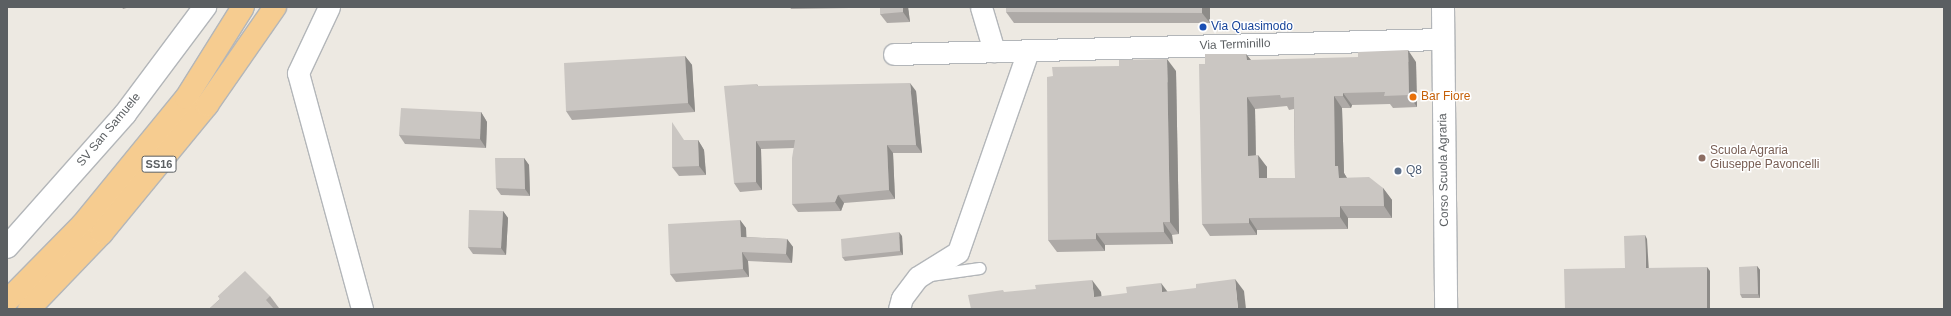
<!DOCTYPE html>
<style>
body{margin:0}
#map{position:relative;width:1951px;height:316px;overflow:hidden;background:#ede9e2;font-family:Helvetica,sans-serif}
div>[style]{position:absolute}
.roads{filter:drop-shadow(1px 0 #b3b6b9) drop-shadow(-1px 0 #b3b6b9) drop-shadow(0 1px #b3b6b9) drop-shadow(0 -1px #b3b6b9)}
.lane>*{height:11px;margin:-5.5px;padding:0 5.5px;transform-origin:5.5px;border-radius:5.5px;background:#fff}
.street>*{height:21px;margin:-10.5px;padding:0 10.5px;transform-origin:10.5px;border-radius:10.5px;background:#fff}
.secondary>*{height:22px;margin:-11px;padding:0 11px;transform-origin:11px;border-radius:11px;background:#fff}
.highway>*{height:22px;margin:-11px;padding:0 11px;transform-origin:11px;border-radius:11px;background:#f6cc90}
.wall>*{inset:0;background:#aeaaa7}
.shaded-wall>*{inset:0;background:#8d8b88}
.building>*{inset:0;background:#cac6c2}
.dots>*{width:11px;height:11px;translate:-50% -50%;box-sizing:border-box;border:2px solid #fff;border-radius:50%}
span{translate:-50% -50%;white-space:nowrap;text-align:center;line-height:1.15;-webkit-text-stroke:3px #fff;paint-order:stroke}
.shield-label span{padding:1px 3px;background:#fff;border:1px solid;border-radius:3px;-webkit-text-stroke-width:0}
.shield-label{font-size:11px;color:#5b5f62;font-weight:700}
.transit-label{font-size:12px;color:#164399}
.left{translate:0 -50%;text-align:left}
.street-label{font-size:12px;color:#5b5f62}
.food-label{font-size:12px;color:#c56008}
.education-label{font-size:12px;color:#785e54}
.service-label{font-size:12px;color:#4e5e75}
.frame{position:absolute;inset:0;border:8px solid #5b5f62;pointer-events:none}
</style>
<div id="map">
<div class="roads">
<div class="lane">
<i style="left:930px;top:275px;width:50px;rotate:-8deg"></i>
</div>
<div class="street">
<i style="left:329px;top:7px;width:73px;rotate:115.2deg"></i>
<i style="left:298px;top:73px;width:245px;rotate:74.8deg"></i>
<i style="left:981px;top:7px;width:46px;rotate:73.5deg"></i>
<i style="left:894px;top:54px;width:549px;rotate:-1.57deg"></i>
<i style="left:899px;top:309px;width:11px;rotate:-75deg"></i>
<i style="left:902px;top:298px;width:26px;rotate:-53deg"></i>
<i style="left:918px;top:277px;width:47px;rotate:-32deg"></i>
<i style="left:958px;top:252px;width:213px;rotate:-70.8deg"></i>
</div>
<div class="secondary">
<i style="left:1443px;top:7px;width:302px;rotate:89.4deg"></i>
<i style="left:7px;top:247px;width:178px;rotate:-48.4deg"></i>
<i style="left:125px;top:114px;width:134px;rotate:-53.2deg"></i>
</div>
<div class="highway">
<i style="left:7px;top:301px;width:107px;rotate:-45.4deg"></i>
<i style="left:82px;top:225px;width:164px;rotate:-50.7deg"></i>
<i style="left:186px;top:98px;width:107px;rotate:-57.9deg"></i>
<i style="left:29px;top:309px;width:105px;rotate:-46.2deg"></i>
<i style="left:102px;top:233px;width:166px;rotate:-50.6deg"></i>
<i style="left:207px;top:105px;width:119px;rotate:-55.2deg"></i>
</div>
</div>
<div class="wall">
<i style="clip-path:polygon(122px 7px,130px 7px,123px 9px)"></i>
<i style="clip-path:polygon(790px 7px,849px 7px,849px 8px,791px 9px)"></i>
<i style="clip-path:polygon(908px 7px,910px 22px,887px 23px,880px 14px)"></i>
<i style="clip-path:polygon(1210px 7px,1210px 23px,1014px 23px,1006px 12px)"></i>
<i style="clip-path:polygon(1256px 7px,1277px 7px,1256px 8px)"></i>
<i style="clip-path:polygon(evenodd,1246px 54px,1251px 60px,1416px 62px,1417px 107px,1393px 108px,1390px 104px,1352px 105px,1351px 108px,1342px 108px,1344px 173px,1347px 178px,1383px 188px,1392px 200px,1392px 218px,1348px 218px,1348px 229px,1257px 230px,1257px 235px,1210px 236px,1202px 224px,1205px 64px,1246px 54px,1287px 106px,1289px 110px,1294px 109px,1295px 178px,1267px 178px,1267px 167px,1256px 155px,1255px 109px,1287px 106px)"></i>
<i style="clip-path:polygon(685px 56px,692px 65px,695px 112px,572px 120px,566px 111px)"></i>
<i style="clip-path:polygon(1176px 71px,1179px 234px,1172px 235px,1173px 244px,1105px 245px,1105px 251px,1057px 252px,1048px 240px)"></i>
<i style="clip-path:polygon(757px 84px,758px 86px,916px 91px,922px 153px,893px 153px,895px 199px,844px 203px,841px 211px,798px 212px,792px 204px,794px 148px,761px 149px,762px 190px,740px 192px,734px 183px)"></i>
<i style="clip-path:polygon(481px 112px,487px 122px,486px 148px,405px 144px,399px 135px)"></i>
<i style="clip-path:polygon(684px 140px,698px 140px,704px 150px,706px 175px,679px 176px,672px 167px)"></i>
<i style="clip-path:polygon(524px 158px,529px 165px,530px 196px,501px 195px,496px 188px)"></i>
<i style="clip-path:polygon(503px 211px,508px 218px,506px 255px,473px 254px,468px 247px)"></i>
<i style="clip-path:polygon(740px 220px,746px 228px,746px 237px,787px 239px,793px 247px,792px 263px,748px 261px,749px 277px,676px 282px,670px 274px)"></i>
<i style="clip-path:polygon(902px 236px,903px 255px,845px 261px,842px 257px)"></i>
<i style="clip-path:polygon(1757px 266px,1760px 270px,1760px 298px,1742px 298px,1740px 294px)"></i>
<i style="clip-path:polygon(218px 296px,270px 296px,279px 308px,278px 309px,209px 309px,220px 299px)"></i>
</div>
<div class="shaded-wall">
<i style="clip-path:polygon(903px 7px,908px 7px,910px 22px,903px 12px)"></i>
<i style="clip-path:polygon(1202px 7px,1210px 7px,1210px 23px,1202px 13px)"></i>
<i style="clip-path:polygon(1408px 50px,1416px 62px,1417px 107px,1409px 95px)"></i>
<i style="clip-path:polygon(1246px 54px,1255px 65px,1247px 60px)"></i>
<i style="clip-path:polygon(685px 56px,692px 65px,695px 112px,688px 103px)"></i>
<i style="clip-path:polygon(1167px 59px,1176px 71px,1179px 234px,1170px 222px)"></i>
<i style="clip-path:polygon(910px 83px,916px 91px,922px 153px,916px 145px)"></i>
<i style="clip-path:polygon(1343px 93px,1352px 105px,1351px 108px,1343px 96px)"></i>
<i style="clip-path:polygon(1334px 96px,1342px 108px,1344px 173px,1347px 178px,1339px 178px,1335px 166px)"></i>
<i style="clip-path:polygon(1247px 97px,1255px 109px,1256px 168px,1248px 156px)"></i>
<i style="clip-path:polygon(481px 112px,487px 122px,486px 148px,480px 139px)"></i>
<i style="clip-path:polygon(698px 140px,704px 150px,706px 175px,699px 166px)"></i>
<i style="clip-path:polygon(756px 141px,761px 149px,762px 190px,756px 182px)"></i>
<i style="clip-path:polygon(887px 145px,893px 153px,895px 199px,889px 190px)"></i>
<i style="clip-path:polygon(1258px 155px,1267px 167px,1267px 190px,1259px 178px)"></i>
<i style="clip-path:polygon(524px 158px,529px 165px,530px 196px,525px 189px)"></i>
<i style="clip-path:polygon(1383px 188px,1392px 200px,1392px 218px,1384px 206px)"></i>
<i style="clip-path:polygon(838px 195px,844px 203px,841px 211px,835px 202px)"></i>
<i style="clip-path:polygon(1340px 206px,1348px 218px,1348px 229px,1340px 217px)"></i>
<i style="clip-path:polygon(503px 211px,508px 218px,506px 255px,501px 248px)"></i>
<i style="clip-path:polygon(1249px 218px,1257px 230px,1257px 235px,1249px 223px)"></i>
<i style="clip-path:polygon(740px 220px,746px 228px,747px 246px,741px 237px)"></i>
<i style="clip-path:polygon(1163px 222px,1172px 235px,1173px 244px,1164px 232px)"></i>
<i style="clip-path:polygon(899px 232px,902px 236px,903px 255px,900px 251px)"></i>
<i style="clip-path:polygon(1096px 233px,1105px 245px,1105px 251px,1096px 239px)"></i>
<i style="clip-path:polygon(1645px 235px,1647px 239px,1649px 272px,1646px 268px)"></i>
<i style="clip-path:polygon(787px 239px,793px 247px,792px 263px,786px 254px)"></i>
<i style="clip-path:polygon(742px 252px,748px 261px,749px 277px,743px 269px)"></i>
<i style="clip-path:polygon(1757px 266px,1760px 270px,1760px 298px,1758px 294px)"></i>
<i style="clip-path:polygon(1707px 267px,1710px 271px,1710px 309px,1707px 309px)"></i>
<i style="clip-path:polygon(1235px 279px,1244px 291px,1246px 309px,1238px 309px)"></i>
<i style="clip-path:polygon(1092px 280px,1101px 292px,1103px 309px,1094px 297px)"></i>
<i style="clip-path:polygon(1161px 283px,1170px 295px,1162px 292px)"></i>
</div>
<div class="building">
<i style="clip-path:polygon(880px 7px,903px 7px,903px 12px,880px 14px)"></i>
<i style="clip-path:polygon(1006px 7px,1202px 7px,1202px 13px,1006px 12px)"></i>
<i style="clip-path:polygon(evenodd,1408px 50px,1409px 95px,1384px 96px,1385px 92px,1343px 93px,1343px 96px,1334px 96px,1335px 166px,1338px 166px,1339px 178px,1369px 177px,1383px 188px,1384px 206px,1340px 206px,1340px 217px,1249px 218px,1249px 223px,1202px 224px,1199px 64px,1205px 64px,1205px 54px,1246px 54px,1247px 60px,1358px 57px,1358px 52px,1408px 50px,1280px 95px,1281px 98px,1294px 97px,1295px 178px,1259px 178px,1258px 155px,1248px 156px,1247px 97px,1280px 95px)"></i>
<i style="clip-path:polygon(685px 56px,688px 103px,566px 111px,564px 63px)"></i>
<i style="clip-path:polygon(1167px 59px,1170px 222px,1163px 222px,1164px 232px,1096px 233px,1096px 239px,1048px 240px,1047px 77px,1053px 76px,1052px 67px,1119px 66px,1119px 60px)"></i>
<i style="clip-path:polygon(910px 83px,916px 145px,887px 145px,889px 190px,838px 195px,835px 202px,792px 204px,792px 158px,795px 140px,756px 141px,756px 182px,734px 183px,724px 86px,757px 84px,757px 86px)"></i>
<i style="clip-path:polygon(401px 108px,481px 112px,480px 139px,399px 135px)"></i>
<i style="clip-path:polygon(672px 122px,684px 140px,698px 140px,699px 166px,672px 167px)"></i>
<i style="clip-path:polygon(495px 158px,524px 158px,525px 189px,496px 188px)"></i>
<i style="clip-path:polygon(469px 210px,503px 211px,501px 248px,468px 247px)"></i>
<i style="clip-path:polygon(740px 220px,741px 237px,787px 239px,786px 254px,742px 252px,743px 269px,670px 274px,668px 224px)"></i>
<i style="clip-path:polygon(899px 232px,900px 251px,842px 257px,841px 239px)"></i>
<i style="clip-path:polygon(1645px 235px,1646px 268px,1707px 267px,1707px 309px,1565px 309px,1564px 269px,1625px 268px,1624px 236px)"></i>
<i style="clip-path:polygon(1757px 266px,1758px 294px,1740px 294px,1739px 267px)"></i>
<i style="clip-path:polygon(245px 271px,270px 296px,266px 300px,274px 309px,209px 309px,220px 299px,218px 296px)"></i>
<i style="clip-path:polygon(1235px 279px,1238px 309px,971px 309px,968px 295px,1003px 290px,1004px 292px,1036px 289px,1035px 285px,1092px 280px,1094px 297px,1127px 293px,1126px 287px,1161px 283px,1162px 292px,1196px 288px,1196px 284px)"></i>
</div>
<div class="dots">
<i style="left:1203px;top:27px;background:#1a4fb4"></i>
<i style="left:1413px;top:97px;background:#e8710a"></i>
<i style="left:1702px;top:158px;background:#8d6e63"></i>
<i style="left:1398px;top:171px;background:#5c6f8a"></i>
</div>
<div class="shield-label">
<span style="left:159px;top:164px">SS16</span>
</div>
<div class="transit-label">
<span class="left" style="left:1211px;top:27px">Via Quasimodo</span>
</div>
<div class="street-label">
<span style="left:1235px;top:45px;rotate:-2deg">Via Terminillo</span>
<span style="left:109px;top:130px;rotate:-50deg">SV San Samuele</span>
<span style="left:1444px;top:170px;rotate:-91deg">Corso Scuola Agraria</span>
</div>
<div class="food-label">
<span class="left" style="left:1421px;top:97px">Bar Fiore</span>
</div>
<div class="education-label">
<span class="left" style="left:1710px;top:158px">Scuola Agraria<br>Giuseppe Pavoncelli</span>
</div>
<div class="service-label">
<span class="left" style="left:1406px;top:171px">Q8</span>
</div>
<div class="frame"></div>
</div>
